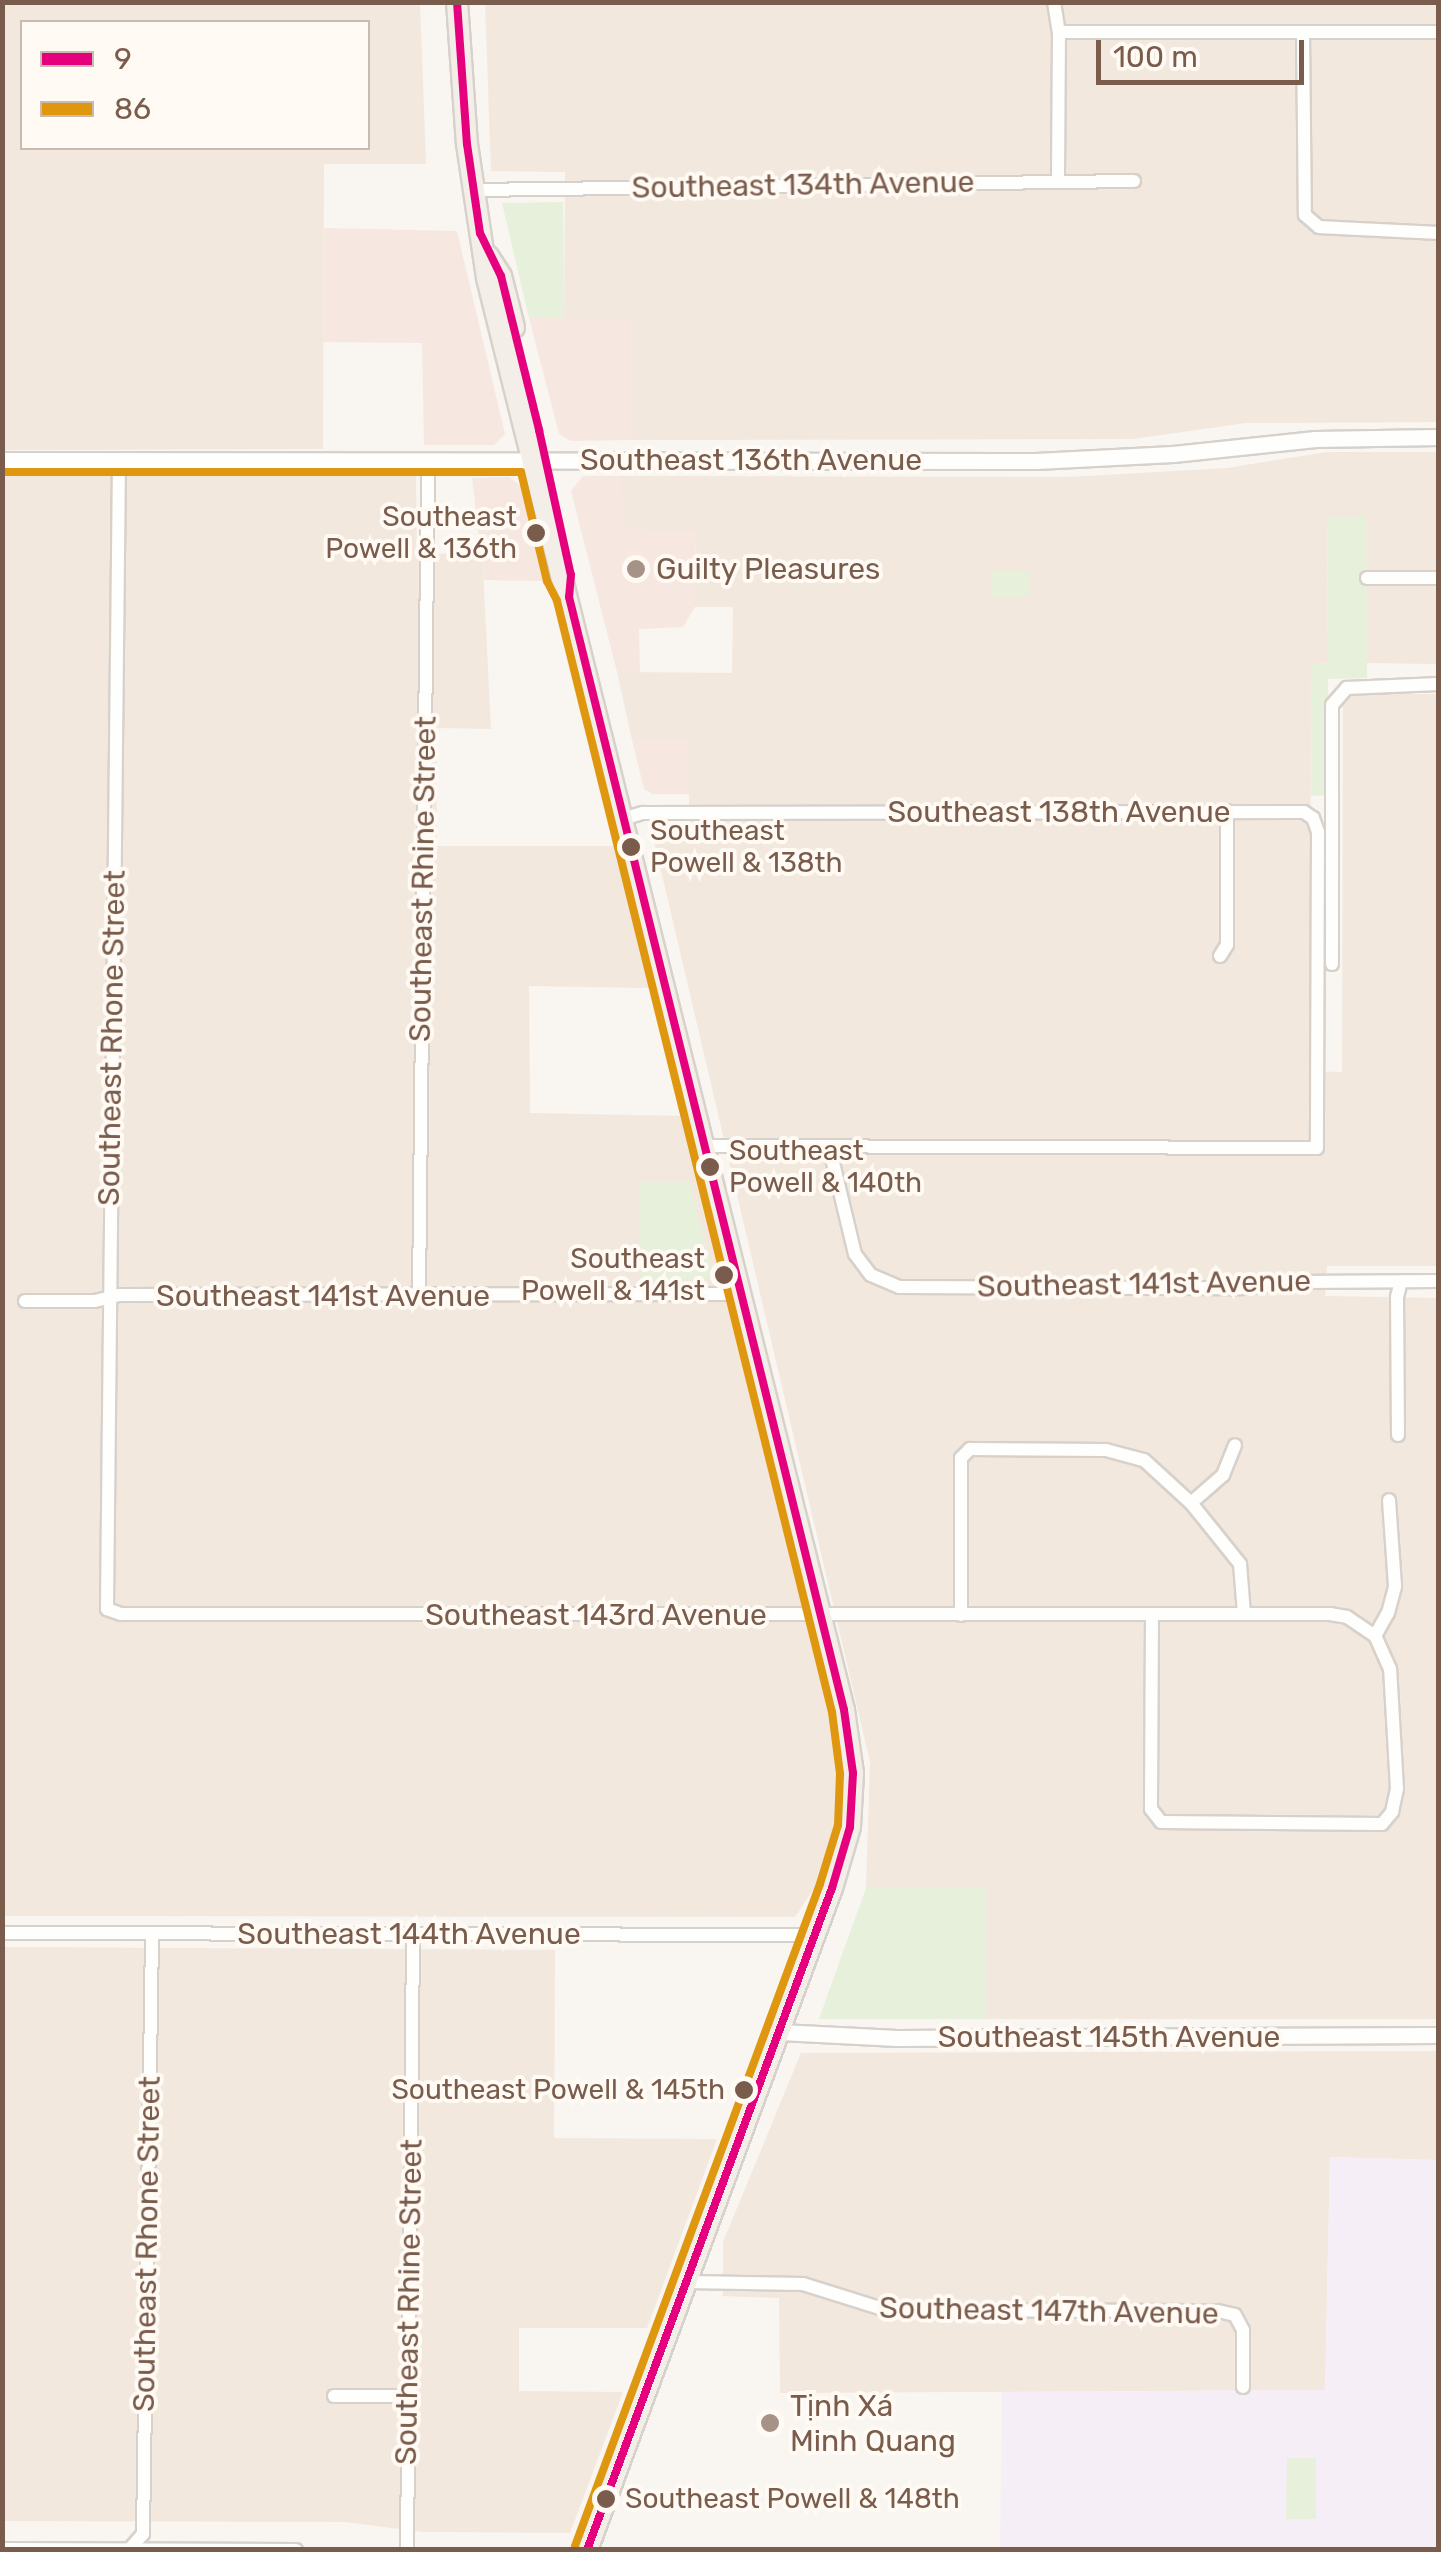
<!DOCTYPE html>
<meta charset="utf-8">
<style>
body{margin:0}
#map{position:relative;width:1441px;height:2552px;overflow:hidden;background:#f9f5f0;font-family:Rubik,sans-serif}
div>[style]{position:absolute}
.residential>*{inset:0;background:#f2e8de}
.commercial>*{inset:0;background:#f6e8e1}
.education>*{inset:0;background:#f6eef6}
.green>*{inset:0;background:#e7f0db}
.roads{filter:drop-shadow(2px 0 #d7d1cb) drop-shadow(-2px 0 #d7d1cb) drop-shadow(0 2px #d7d1cb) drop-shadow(0 -2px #d7d1cb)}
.minor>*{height:12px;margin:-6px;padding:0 6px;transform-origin:6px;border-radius:6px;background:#fefefd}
.tertiary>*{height:15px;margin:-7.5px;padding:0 7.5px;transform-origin:7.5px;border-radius:7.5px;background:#fefefd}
.primary>*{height:20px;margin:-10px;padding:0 10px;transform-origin:10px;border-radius:10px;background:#f3eee8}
.bus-1>*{height:8px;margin:-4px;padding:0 4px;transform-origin:4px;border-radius:4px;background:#e5007d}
.bus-2>*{height:8px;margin:-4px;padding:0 4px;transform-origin:4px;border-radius:4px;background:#de970f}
.dots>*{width:28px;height:28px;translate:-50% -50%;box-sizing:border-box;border:5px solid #fffaf3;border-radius:50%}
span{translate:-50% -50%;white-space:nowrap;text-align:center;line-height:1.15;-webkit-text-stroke:8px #fffaf3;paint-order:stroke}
.bus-label{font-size:28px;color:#7a5c4d}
.right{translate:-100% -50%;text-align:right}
.left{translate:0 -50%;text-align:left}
.street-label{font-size:30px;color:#7a5c4d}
.poi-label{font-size:30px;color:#7a5c4d}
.frame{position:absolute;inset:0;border:5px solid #7a5c4d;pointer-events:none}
.legend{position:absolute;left:20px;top:20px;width:350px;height:130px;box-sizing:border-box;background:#fffaf3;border:2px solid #cabbb1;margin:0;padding:12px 18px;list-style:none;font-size:30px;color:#7a5c4d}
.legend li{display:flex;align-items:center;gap:20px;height:50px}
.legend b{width:50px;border:2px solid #cabbb1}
.scale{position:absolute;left:1096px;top:40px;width:208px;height:45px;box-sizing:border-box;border:5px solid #7a5c4d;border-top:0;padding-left:12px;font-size:30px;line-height:35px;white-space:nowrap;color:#7a5c4d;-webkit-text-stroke:8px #fffaf3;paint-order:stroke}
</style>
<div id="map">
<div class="residential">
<i style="clip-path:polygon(evenodd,2px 3px,420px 3px,426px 164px,324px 164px,323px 449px,3px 450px,2px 3px,368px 22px,368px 148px,22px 148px,22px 22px,368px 22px)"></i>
<i style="clip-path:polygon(485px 3px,1438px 3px,1438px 422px,1246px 423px,1133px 439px,633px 440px,633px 318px,564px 318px,565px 172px,491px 171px)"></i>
<i style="clip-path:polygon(1327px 452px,1438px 452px,1438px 664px,1367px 663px,1366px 517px,1327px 518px,1328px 663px,1311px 664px,1310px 1071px,1342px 1072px,1343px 702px,1354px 694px,1438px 694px,1438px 1266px,1327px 1266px,1325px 1296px,1438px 1298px,1438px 2019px,986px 2019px,986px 1888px,866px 1888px,870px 1762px,651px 828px,689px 827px,689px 741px,632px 740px,617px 672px,732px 673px,733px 607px,695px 607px,696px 532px,622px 531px,622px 476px,1070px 477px,1227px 468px)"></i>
<i style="clip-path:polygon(3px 471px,416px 473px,417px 556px,482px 550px,491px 729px,436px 728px,437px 846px,615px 846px,650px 988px,529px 986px,530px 1113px,686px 1116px,842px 1771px,830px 1864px,795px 1917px,3px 1916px)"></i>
<i style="clip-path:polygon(3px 1947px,555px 1950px,554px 2138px,717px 2139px,647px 2328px,519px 2328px,519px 2391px,623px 2392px,570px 2533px,423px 2532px,345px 2522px,3px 2521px)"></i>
<i style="clip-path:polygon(1438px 2051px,1438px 2160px,1330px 2157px,1325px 2390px,780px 2393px,779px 2298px,723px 2296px,723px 2242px,801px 2053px)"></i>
</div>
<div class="commercial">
<i style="clip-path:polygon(324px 228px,457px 231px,505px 434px,494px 445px,424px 445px,422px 343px,323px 342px)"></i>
<i style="clip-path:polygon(529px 318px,633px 318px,633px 440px,571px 441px,559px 434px)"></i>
<i style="clip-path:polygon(583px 476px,622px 476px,623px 530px,696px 532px,695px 607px,683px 627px,639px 629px,640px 673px,617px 672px,571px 491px)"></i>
<i style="clip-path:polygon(509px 477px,521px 486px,545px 581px,484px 580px,472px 478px)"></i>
<i style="clip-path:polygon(632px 740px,689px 740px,689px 794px,652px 794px,644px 789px)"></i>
</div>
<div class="education">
<i style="clip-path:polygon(1330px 2157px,1438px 2160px,1438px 2549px,1000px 2550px,1002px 2392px,1325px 2390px)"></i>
</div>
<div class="green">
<i style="clip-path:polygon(563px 202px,564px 318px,529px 318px,502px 203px)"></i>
<i style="clip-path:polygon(1366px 516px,1367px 678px,1328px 679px,1328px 795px,1311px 796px,1311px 664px,1328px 663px,1327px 517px)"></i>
<i style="clip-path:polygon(1030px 571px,1030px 596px,992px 597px,992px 572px)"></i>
<i style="clip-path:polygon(640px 1181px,689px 1181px,711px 1268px,708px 1279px,639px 1279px)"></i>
<i style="clip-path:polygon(866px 1888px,986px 1888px,986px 2019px,819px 2019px)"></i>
<i style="clip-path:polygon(1287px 2458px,1316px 2458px,1316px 2519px,1286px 2519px)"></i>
</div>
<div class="roads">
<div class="minor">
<i style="left:1054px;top:2px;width:30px;rotate:81deg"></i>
<i style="left:1059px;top:32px;width:149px;rotate:90.4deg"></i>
<i style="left:1059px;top:32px;width:379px"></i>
<i style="left:1303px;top:33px;width:182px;rotate:89.4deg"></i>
<i style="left:1305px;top:215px;width:18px;rotate:41deg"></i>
<i style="left:1319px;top:227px;width:119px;rotate:2.9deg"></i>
<i style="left:473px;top:190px;width:661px;rotate:-0.78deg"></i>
<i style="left:119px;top:460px;width:1149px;rotate:90.6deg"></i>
<i style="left:107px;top:1609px;width:15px;rotate:20deg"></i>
<i style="left:121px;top:1614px;width:1209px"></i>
<i style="left:1330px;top:1614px;width:17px;rotate:10deg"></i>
<i style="left:1347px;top:1617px;width:34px;rotate:34deg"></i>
<i style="left:1367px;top:578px;width:71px"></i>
<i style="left:623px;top:819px;width:21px;rotate:-17deg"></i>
<i style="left:643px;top:813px;width:661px;rotate:-0.09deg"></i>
<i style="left:1304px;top:812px;width:11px;rotate:34deg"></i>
<i style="left:1313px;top:818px;width:15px;rotate:70deg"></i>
<i style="left:1318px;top:832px;width:316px;rotate:90.2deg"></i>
<i style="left:1317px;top:1148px;width:613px;rotate:-179.81deg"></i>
<i style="left:1220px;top:956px;width:13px;rotate:-58deg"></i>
<i style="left:1227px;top:945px;width:134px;rotate:-90deg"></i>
<i style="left:1332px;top:964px;width:259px;rotate:-90deg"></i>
<i style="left:1332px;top:705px;width:23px;rotate:-49deg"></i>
<i style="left:1347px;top:688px;width:91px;rotate:-2.5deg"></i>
<i style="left:829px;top:1146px;width:111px;rotate:76.5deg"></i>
<i style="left:855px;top:1254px;width:26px;rotate:53deg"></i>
<i style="left:871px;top:1275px;width:30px;rotate:23deg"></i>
<i style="left:899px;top:1287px;width:343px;rotate:0.2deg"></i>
<i style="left:1242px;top:1288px;width:60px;rotate:-5.7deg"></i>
<i style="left:1302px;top:1282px;width:136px;rotate:-0.4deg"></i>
<i style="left:419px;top:1296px;width:835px;rotate:-89.38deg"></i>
<i style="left:25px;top:1301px;width:70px"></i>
<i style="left:95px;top:1301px;width:25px;rotate:-14deg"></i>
<i style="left:119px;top:1295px;width:622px;rotate:-0.09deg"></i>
<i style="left:1398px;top:1435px;width:138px;rotate:-90.4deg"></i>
<i style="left:1397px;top:1297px;width:16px;rotate:-76deg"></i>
<i style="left:1191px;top:1503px;width:43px;rotate:-41.2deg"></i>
<i style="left:1223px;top:1475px;width:32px;rotate:-68deg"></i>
<i style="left:1152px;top:1614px;width:195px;rotate:90.3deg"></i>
<i style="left:1151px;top:1809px;width:16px;rotate:52deg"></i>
<i style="left:1161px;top:1822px;width:221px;rotate:0.5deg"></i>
<i style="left:1382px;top:1824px;width:16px;rotate:-50deg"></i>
<i style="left:1392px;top:1812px;width:24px;rotate:-78deg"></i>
<i style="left:1397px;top:1789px;width:120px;rotate:-93.3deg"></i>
<i style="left:1390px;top:1669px;width:36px;rotate:-114deg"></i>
<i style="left:1375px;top:1636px;width:26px;rotate:-61deg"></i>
<i style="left:1388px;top:1613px;width:28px;rotate:-75deg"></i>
<i style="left:1395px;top:1586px;width:86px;rotate:-94deg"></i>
<i style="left:961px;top:1615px;width:157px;rotate:-90deg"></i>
<i style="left:961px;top:1458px;width:13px;rotate:-45deg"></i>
<i style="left:970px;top:1449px;width:136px;rotate:0.4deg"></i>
<i style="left:1106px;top:1450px;width:39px;rotate:15deg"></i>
<i style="left:1144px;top:1460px;width:64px;rotate:42.5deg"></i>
<i style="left:1191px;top:1503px;width:78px;rotate:51.2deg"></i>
<i style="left:1240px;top:1564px;width:50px;rotate:85.4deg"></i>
<i style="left:2px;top:1933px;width:814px;rotate:0.14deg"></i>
<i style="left:687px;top:2282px;width:116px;rotate:1deg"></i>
<i style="left:803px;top:2284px;width:87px;rotate:17.4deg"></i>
<i style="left:886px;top:2310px;width:332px;rotate:0.2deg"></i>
<i style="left:1218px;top:2311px;width:17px;rotate:13deg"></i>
<i style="left:1235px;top:2315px;width:17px;rotate:62deg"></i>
<i style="left:1243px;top:2330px;width:57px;rotate:90deg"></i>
<i style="left:334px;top:2396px;width:73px"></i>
<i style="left:2px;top:2549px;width:294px;rotate:0.2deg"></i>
<i style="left:129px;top:2550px;width:21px;rotate:-49deg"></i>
<i style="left:143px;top:2534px;width:601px;rotate:-89.14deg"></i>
<i style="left:407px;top:2550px;width:616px;rotate:-89.44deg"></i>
</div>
<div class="tertiary">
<i style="left:2px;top:460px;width:1034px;rotate:0.06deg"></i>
<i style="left:1036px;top:461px;width:137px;rotate:-2.9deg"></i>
<i style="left:1173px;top:454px;width:143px;rotate:-6deg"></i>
<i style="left:1315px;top:439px;width:123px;rotate:-0.9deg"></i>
<i style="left:780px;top:2032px;width:117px;rotate:2.9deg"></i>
<i style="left:897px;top:2038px;width:541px;rotate:-0.32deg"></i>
</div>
<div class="primary">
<i style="left:457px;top:2px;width:142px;rotate:86deg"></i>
<i style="left:467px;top:144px;width:135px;rotate:81.5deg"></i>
<i style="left:487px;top:278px;width:1476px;rotate:76deg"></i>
<i style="left:844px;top:1710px;width:64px;rotate:81.9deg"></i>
<i style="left:853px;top:1773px;width:54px;rotate:93.2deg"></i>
<i style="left:850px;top:1827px;width:64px;rotate:106.4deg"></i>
<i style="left:832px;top:1888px;width:706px;rotate:110.31deg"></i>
<i style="left:488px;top:256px;width:24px;rotate:57deg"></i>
<i style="left:501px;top:276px;width:53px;rotate:75.7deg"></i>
</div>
</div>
<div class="bus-1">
<i style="left:457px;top:2px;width:142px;rotate:86deg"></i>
<i style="left:467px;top:144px;width:90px;rotate:81.7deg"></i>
<i style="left:480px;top:233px;width:48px;rotate:64deg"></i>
<i style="left:501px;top:276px;width:159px;rotate:76.1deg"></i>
<i style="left:539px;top:430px;width:148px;rotate:77.6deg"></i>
<i style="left:571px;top:575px;width:22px;rotate:95deg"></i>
<i style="left:569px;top:597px;width:1146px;rotate:76.12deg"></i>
<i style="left:844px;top:1710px;width:64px;rotate:81.9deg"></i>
<i style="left:853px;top:1773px;width:54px;rotate:93.2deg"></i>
<i style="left:850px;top:1827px;width:64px;rotate:106.4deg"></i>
<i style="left:832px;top:1888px;width:706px;rotate:110.31deg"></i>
</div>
<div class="bus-2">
<i style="left:2px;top:472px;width:519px"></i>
<i style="left:521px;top:472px;width:112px;rotate:76.6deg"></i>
<i style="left:547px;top:581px;width:22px;rotate:63deg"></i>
<i style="left:557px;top:601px;width:1145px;rotate:76.1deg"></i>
<i style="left:832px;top:1712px;width:63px;rotate:82.6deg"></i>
<i style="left:840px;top:1774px;width:51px;rotate:92.2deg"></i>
<i style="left:838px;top:1825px;width:62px;rotate:107deg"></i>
<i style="left:820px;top:1884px;width:706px;rotate:110.31deg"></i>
</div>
<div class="dots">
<i style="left:536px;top:533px;background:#7a5c4d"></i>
<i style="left:636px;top:569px;background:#a69286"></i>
<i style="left:631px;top:847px;background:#7a5c4d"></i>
<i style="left:710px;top:1167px;background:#7a5c4d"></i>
<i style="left:724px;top:1275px;background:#7a5c4d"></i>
<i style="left:744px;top:2090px;background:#7a5c4d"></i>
<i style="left:770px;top:2423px;background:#a69286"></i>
<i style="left:606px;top:2499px;background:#7a5c4d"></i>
</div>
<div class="bus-label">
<span class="right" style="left:517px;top:533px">Southeast<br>Powell &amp; 136th</span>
<span class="left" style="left:650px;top:847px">Southeast<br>Powell &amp; 138th</span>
<span class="left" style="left:729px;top:1167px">Southeast<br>Powell &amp; 140th</span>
<span class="right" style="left:705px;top:1275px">Southeast<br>Powell &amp; 141st</span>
<span class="right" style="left:725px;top:2090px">Southeast Powell &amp; 145th</span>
<span class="left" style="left:625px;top:2499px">Southeast Powell &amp; 148th</span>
</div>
<div class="street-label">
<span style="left:803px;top:185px;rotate:-1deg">Southeast 134th Avenue</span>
<span style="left:751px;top:460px">Southeast 136th Avenue</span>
<span style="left:1059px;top:812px">Southeast 138th Avenue</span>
<span style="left:423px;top:879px;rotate:-89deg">Southeast Rhine Street</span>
<span style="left:112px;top:1038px;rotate:-89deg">Southeast Rhone Street</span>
<span style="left:1144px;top:1284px;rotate:-1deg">Southeast 141st Avenue</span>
<span style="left:323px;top:1296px">Southeast 141st Avenue</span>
<span style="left:596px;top:1615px">Southeast 143rd Avenue</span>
<span style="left:409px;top:1934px">Southeast 144th Avenue</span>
<span style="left:1109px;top:2037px">Southeast 145th Avenue</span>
<span style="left:147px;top:2244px;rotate:-89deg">Southeast Rhone Street</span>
<span style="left:409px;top:2302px;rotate:-89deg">Southeast Rhine Street</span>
<span style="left:1049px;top:2311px;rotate:1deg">Southeast 147th Avenue</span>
</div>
<div class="poi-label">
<span class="left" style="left:656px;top:569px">Guilty Pleasures</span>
<span class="left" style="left:790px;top:2423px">Tịnh Xá<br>Minh Quang</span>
</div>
<div class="frame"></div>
<ul class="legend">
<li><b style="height:12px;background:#e5007d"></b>9</li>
<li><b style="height:12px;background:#de970f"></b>86</li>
</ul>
<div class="scale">100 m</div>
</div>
